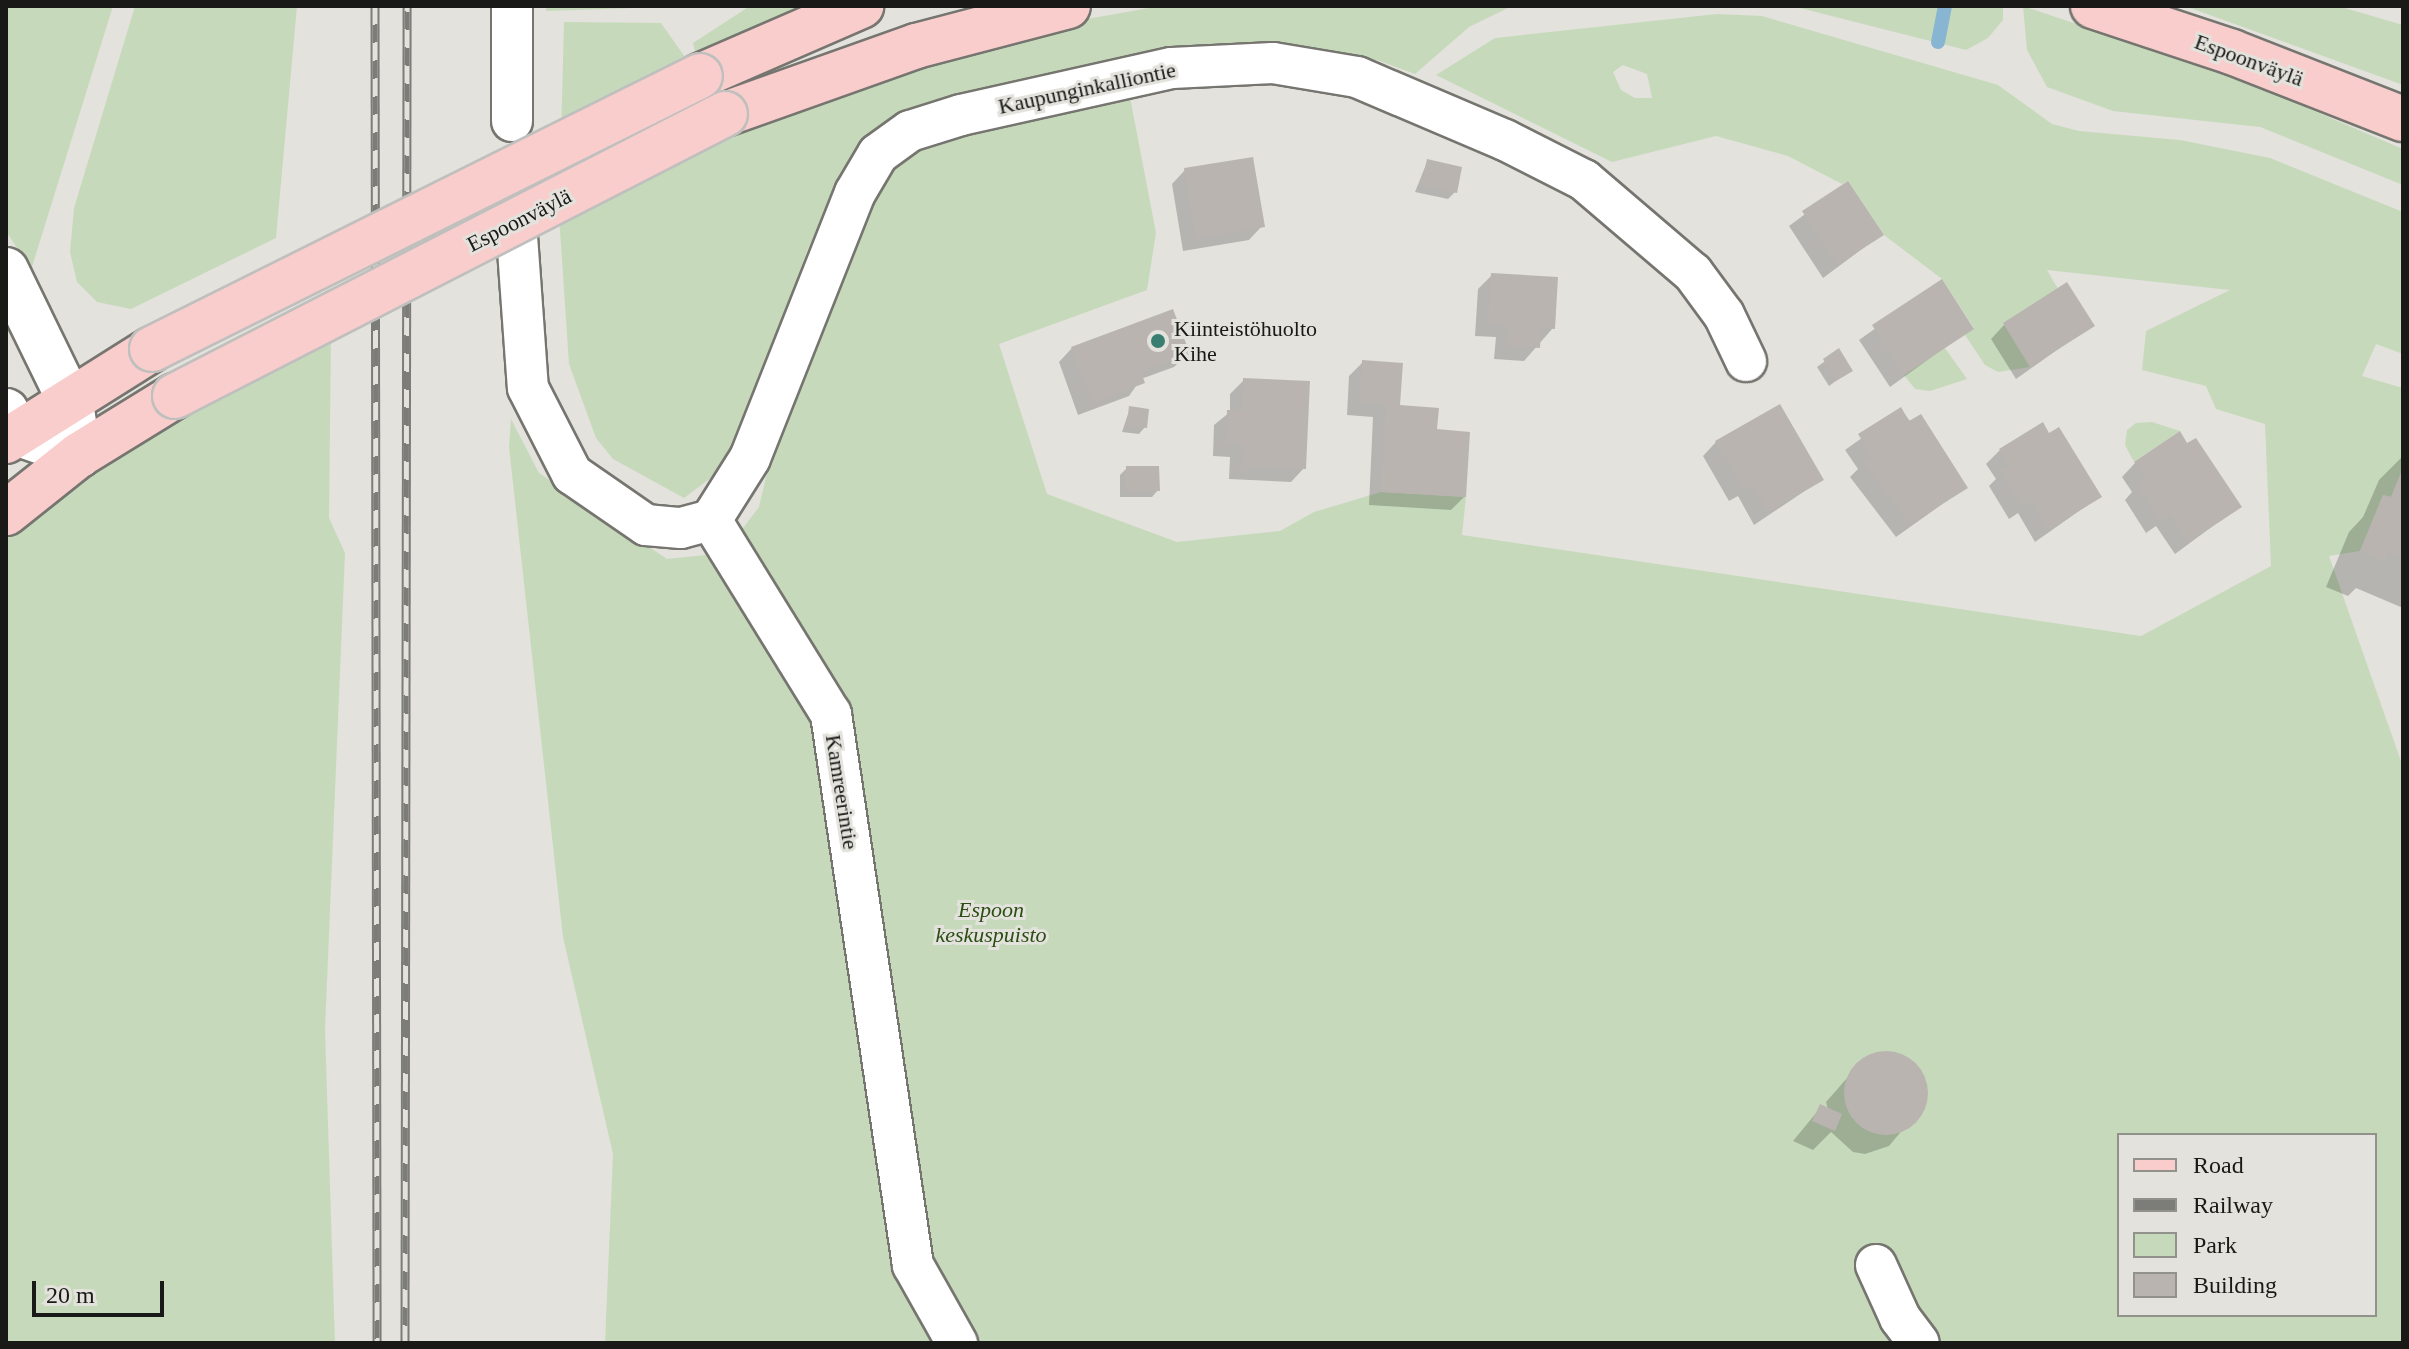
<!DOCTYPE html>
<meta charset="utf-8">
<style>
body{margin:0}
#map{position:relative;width:2409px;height:1349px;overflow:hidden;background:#e3e2dc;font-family:Georgia,serif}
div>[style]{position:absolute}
.green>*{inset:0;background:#c6dabb}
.shadow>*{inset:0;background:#0003}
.stream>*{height:14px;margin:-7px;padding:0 7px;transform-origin:7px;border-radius:7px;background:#88b5d2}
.building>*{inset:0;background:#bab4b1}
.round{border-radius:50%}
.roads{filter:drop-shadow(2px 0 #767570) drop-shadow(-2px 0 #767570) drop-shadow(0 2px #767570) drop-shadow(0 -2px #767570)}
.minor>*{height:40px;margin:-20px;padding:0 20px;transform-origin:20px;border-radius:20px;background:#fff}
.secondary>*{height:44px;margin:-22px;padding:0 22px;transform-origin:22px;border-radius:22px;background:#fff}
.primary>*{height:44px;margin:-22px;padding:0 22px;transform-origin:22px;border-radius:22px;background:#f8cdcc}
.rail>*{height:9px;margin-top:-4.5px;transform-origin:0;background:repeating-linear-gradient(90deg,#e3e2dc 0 18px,#7c7c78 0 36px);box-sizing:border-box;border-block:2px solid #7c7c78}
.bridges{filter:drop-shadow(2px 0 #bfbfbe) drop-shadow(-2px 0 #bfbfbe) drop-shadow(0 2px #bfbfbe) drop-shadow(0 -2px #bfbfbe)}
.primary-bridge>*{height:44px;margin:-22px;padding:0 22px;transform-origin:22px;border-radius:22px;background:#f8cdcc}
.dots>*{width:22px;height:22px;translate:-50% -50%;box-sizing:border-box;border:4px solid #e3e2dc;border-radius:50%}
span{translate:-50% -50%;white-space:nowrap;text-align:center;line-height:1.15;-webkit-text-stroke:6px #e3e2dc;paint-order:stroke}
.street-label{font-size:22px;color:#191917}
.poi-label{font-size:22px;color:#191917}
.left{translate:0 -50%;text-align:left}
.park-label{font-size:22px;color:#2a4d13;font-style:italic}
.frame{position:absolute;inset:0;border:8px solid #191917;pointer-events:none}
.legend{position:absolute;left:2117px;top:1133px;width:260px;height:184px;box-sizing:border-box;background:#e3e2dc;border:2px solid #92928d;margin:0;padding:10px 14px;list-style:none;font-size:24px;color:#191917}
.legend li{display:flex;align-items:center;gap:16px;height:40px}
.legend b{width:40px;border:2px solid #92928d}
.scale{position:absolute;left:32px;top:1281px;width:132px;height:36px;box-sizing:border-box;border:4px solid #191917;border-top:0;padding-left:10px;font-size:24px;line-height:28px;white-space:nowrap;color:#191917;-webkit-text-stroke:6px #e3e2dc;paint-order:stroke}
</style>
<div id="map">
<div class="green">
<i style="clip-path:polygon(6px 6px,113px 6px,31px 270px,6px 231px)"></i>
<i style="clip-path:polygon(135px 6px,297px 6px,276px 238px,131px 309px,97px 302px,77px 282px,70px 252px,74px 208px)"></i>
<i style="clip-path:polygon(546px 6px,697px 6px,546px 11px)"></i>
<i style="clip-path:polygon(750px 6px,809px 6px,695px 51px,693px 43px)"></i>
<i style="clip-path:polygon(1160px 6px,1512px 6px,1469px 27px,1415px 74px,1377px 60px,1241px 47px,938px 100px,883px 126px,841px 180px,807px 251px,753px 407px,716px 474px,684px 498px,613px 459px,596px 438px,569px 364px,559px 215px,564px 22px,661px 23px,725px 114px,1048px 26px)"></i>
<i style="clip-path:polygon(1792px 6px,2003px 6px,2003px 20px,1988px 38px,1966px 50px)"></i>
<i style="clip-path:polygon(2023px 6px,2239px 79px,2403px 149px,2403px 185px,2260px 127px,2113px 111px,2047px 87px,2027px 50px)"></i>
<i style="clip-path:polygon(2185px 6px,2338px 6px,2403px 25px,2403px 85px)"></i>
<i style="clip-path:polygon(evenodd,1717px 14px,1762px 16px,1998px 85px,2052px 124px,2079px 131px,2180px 140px,2270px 158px,2403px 212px,2403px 354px,2376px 344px,2362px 376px,2403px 388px,2403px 468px,2391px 497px,2383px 495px,2360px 551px,2329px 556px,2403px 767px,2403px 1343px,605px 1343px,613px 1154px,563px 937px,509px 447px,511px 419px,539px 473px,667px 559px,724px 553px,759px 507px,773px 448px,874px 188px,922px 145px,1130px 97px,1156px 233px,1147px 290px,999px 344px,1047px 494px,1177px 542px,1280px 531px,1314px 512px,1381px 492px,1466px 497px,1462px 535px,2141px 636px,2271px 566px,2265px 424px,2216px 409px,2206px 386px,2142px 370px,2146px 331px,2230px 290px,2047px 270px,2058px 289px,2030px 367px,1998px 372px,1985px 365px,1965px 335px,1974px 328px,1942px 279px,1884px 235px,1848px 181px,1842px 184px,1788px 156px,1716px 136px,1612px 162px,1436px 75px,1495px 38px,1717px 14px,1623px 65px,1647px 74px,1652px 98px,1635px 98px,1621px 90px,1613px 72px,1623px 65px,1717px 14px,2119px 1135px,2375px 1135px,2375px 1315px,2119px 1315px,2119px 1135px)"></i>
<i style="clip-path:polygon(331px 334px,329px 518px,345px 553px,325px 1030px,335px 1343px,6px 1343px,6px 524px,64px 479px)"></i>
<i style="clip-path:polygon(1945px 348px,1967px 379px,1930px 391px,1915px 389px,1904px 375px)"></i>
<i style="clip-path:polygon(2152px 422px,2180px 431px,2134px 462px,2125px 445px,2127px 430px,2136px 423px)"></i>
</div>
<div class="shadow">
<i style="clip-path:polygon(1427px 162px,1455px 192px,1448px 199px,1415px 192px)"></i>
<i style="clip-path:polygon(1185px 170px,1262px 226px,1249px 240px,1183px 251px,1172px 184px)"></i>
<i style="clip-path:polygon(1847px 183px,1881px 235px,1823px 278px,1789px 226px)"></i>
<i style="clip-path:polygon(1492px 275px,1553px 328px,1524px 361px,1494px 359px,1496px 337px,1475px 336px,1478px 289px)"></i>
<i style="clip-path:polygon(1941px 282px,1972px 328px,1890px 387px,1859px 340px)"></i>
<i style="clip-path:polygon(2004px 325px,2092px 325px,2016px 379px,1991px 339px)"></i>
<i style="clip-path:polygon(1072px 348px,1187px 354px,1174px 367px,1141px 379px,1129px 396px,1078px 415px,1059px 362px)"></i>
<i style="clip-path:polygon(1839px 351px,1851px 370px,1829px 386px,1817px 367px)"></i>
<i style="clip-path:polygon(1363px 362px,1398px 407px,1435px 431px,1465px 496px,1451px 510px,1369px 505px,1373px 417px,1347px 415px,1349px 376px)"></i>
<i style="clip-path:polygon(1244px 380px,1304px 468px,1291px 482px,1229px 479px,1230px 457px,1213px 456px,1214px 425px,1230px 412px,1230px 394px)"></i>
<i style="clip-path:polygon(1130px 408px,1145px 427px,1139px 434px,1122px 432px)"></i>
<i style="clip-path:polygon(1901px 410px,1965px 488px,1896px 537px,1850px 477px,1858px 469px,1845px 450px)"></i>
<i style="clip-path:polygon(1716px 442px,1821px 480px,1754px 525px,1738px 496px,1729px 501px,1703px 456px)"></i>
<i style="clip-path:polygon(2000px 450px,2099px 497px,2035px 542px,2018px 513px,2009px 519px,1989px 486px,1996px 479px,1986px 464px)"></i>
<i style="clip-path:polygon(2403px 456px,2403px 608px,2356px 588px,2348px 596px,2326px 587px,2349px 532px,2363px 517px,2379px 480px)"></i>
<i style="clip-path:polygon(2135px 463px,2240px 506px,2175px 554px,2156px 526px,2146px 533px,2125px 500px,2132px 492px,2122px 477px)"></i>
<i style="clip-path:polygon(1127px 468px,1158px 490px,1152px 497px,1120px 497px,1120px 475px)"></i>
<i style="clip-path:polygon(1884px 1053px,1917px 1067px,1926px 1088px,1915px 1104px,1925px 1103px,1889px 1146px,1865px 1154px,1853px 1152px,1831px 1132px,1813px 1150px,1793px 1141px,1821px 1107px,1828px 1110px,1826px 1102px,1862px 1061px)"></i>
</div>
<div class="stream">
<i style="left:1938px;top:42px;width:37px;rotate:-79deg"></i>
</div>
<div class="building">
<i style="clip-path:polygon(1253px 157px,1265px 227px,1196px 238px,1184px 168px)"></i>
<i style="clip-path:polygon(1427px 159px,1462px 167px,1457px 193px,1421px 185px)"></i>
<i style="clip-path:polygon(1848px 181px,1884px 235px,1837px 265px,1802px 211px)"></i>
<i style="clip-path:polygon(1491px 273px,1558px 277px,1555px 329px,1541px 328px,1540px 348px,1507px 346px,1508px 324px,1488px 323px)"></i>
<i style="clip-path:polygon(1942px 279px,1974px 329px,1904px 375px,1872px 325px)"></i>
<i style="clip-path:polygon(2067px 282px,2095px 326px,2030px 367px,2003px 323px)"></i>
<i style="clip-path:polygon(1173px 309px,1190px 354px,1141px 372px,1145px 383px,1092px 403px,1071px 347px)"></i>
<i style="clip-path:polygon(1839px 348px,1853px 371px,1836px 381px,1823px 359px)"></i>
<i style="clip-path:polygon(1362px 360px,1403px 363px,1400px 405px,1439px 408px,1437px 429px,1470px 432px,1466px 497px,1381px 492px,1386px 404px,1360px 402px)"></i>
<i style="clip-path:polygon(1243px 378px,1310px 381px,1306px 469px,1242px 466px,1243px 444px,1226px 443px,1227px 410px,1242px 410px)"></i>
<i style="clip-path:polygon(1780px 404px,1824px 480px,1768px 512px,1753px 484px,1744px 489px,1715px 441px)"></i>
<i style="clip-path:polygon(1129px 406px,1149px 409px,1147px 428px,1127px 426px)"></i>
<i style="clip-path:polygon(1901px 407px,1909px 421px,1921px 414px,1968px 488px,1910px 524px,1862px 461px,1872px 456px,1858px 434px)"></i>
<i style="clip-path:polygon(2043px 422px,2049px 433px,2059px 427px,2102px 497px,2049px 529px,2032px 501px,2023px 506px,2001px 471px,2010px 466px,1999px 449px)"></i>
<i style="clip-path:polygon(2180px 431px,2187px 443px,2196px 438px,2242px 507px,2189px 542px,2170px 514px,2161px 521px,2137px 485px,2146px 479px,2134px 462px)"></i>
<i style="clip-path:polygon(1126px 466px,1159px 466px,1160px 491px,1126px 492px)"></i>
<i style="clip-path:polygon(2403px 468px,2403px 558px,2388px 552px,2385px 562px,2360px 551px,2383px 495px,2391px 497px)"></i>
<i class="round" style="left:1844px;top:1051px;width:84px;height:84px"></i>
<i style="clip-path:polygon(1820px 1104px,1842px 1114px,1835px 1131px,1812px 1121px)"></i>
</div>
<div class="roads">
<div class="minor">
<i style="left:512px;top:6px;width:115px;rotate:90deg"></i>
<i style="left:517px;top:236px;width:152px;rotate:85.9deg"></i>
<i style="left:528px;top:388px;width:97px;rotate:62.9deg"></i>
<i style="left:572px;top:474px;width:90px;rotate:34.6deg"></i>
<i style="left:646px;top:525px;width:35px;rotate:5deg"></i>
<i style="left:681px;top:528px;width:31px;rotate:-15deg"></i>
<i style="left:711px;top:520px;width:73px;rotate:-57.8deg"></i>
<i style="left:750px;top:458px;width:285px;rotate:-68.4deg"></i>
<i style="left:855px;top:193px;width:45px;rotate:-59.5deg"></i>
<i style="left:878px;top:154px;width:39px;rotate:-36deg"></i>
<i style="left:910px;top:131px;width:53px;rotate:-17.4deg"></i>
<i style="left:961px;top:115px;width:216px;rotate:-12.6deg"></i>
<i style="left:1172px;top:68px;width:101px;rotate:-2.8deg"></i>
<i style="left:1273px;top:63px;width:85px;rotate:9.5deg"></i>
<i style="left:1357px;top:77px;width:161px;rotate:23.1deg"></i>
<i style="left:1505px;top:140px;width:89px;rotate:26.9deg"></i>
<i style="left:1584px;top:180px;width:143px;rotate:40.5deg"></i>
<i style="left:1693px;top:273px;width:52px;rotate:53.6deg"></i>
<i style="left:1724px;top:315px;width:51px;rotate:64.4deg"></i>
<i style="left:711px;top:520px;width:228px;rotate:58.3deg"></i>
<i style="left:831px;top:714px;width:557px;rotate:81.54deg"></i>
<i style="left:913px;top:1265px;width:90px;rotate:60.6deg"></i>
<i style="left:1876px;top:1265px;width:58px;rotate:65.6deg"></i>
<i style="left:1900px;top:1318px;width:31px;rotate:53deg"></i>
</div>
<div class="secondary">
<i style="left:6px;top:270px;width:148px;rotate:64deg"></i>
<i style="left:71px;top:403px;width:53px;rotate:81.3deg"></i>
<i style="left:79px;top:455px;width:67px;rotate:-160.8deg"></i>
<i style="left:16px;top:433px;width:24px;rotate:-114deg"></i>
</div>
<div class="primary">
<i style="left:2093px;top:6px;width:146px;rotate:18.3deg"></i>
<i style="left:2232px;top:52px;width:184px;rotate:21.4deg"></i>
<i style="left:700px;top:76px;width:176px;rotate:-23.5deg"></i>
<i style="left:725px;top:114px;width:203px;rotate:-19.6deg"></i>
<i style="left:916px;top:46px;width:157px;rotate:-14.7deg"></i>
<i style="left:6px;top:441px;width:173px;rotate:-32.2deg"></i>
<i style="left:6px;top:513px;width:93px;rotate:-38.5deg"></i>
<i style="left:79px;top:455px;width:113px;rotate:-31.6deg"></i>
</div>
</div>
<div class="rail">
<i style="left:375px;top:6px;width:1337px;rotate:89.91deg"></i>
<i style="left:405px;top:1343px;width:1337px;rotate:-89.91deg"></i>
</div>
<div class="bridges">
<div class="primary-bridge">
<i style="left:152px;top:349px;width:612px;rotate:-26.48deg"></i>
<i style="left:175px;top:396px;width:618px;rotate:-27.15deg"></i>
</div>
</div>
<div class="dots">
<i style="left:1158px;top:341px;background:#3a7e71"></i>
</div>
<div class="street-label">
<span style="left:2249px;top:60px;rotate:20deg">Espoonväylä</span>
<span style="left:1087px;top:88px;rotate:-12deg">Kaupunginkalliontie</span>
<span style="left:519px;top:220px;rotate:-27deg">Espoonväylä</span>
<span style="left:842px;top:792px;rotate:81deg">Kamreerintie</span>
</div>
<div class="poi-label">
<span class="left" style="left:1174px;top:341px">Kiinteistöhuolto<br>Kihe</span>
</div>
<div class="park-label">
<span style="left:991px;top:922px">Espoon<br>keskuspuisto</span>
</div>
<div class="frame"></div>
<ul class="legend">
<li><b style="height:10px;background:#f8cdcc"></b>Road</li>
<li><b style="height:10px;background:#7c7c78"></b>Railway</li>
<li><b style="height:22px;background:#c6dabb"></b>Park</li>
<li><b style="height:22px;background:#bab4b1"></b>Building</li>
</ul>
<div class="scale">20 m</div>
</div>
